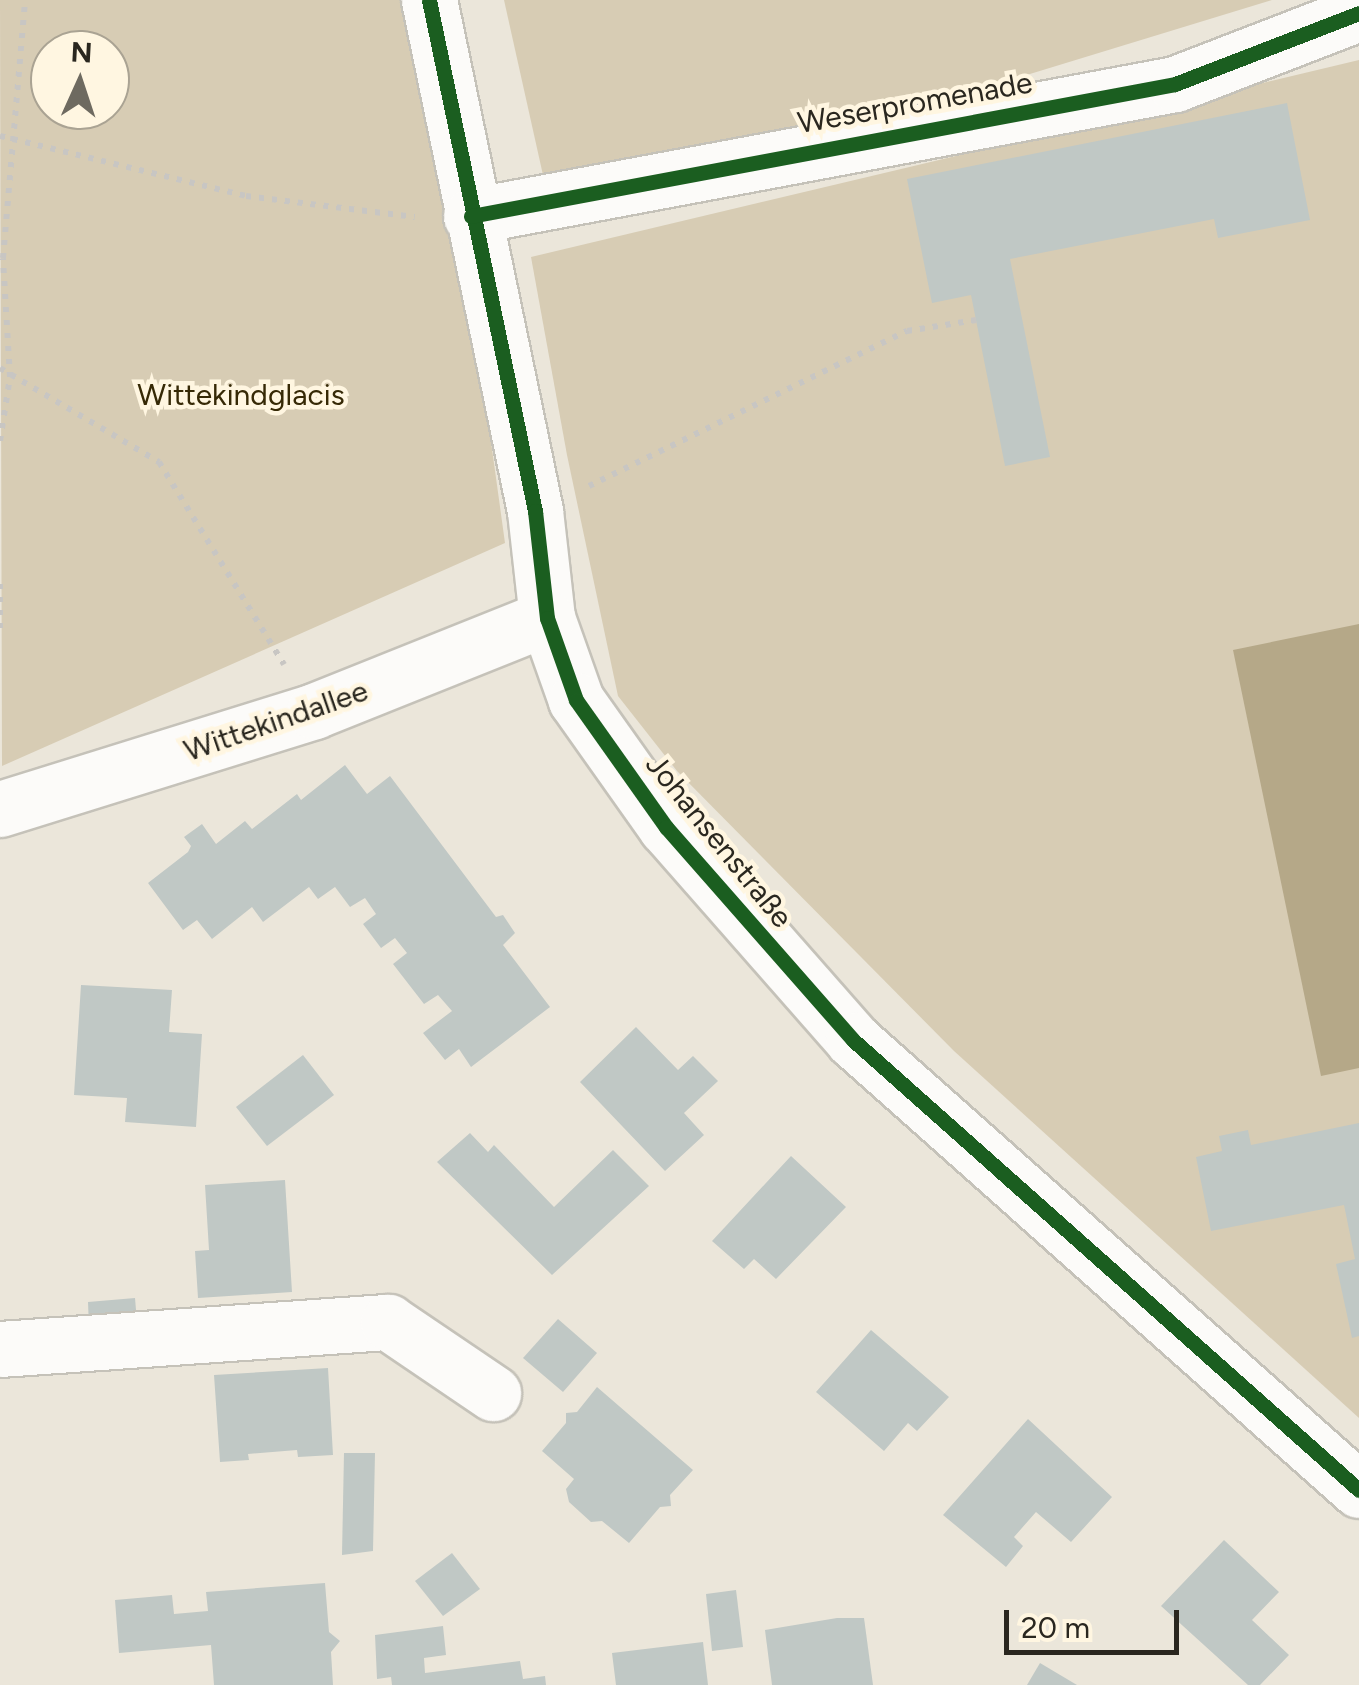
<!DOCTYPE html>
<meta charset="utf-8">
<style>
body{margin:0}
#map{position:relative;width:1359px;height:1685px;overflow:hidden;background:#ebe6da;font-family:Figtree,sans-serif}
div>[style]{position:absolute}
.green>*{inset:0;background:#d7ccb4}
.water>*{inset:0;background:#b5a888}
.building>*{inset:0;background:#c0c8c5}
.path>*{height:6px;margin-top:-3px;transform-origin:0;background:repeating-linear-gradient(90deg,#c8c6c3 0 5px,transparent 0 13px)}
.roads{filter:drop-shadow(2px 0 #c5c2b9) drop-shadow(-2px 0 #c5c2b9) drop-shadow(0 2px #c5c2b9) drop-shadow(0 -2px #c5c2b9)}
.minor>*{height:55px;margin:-27.5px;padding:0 27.5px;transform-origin:27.5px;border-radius:27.5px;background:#fcfbf9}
.cycleway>*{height:15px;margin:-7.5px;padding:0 7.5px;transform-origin:7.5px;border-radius:7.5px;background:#1b5e20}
span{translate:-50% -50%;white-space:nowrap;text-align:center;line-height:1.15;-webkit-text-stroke:9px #fff6e1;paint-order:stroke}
.street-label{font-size:30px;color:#2a271f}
.park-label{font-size:30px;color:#362906}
.north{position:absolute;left:30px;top:30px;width:100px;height:100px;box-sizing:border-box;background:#fff6e1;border:2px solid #aaa393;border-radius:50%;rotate:3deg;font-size:28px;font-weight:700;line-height:40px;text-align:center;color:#2a271f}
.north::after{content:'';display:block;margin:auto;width:35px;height:45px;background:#6e6a60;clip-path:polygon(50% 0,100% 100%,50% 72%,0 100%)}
.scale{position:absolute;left:1004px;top:1610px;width:175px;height:45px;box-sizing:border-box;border:5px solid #2a271f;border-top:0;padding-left:12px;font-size:30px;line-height:35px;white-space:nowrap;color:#2a271f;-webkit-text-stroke:8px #fff6e1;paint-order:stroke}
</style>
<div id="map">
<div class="green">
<i style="clip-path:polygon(evenodd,0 0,430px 0,505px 543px,2px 766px,0 0,50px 50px,110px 50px,110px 110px,50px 110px,50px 50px)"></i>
<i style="clip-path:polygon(504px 0,1272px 0,553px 220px)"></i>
<i style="clip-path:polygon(1359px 60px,1359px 1418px,954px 1051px,677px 771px,618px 696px,567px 455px,531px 257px)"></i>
</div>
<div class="water">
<i style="clip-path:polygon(1359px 624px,1359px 1068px,1321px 1076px,1233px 650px)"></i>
</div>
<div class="building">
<i style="clip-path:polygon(1287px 103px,1310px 220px,1218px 238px,1214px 219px,1010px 259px,1050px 457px,1005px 466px,971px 295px,932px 303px,907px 179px)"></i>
<i style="clip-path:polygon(345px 765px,367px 794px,390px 776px,496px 917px,503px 915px,515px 933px,503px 945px,550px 1007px,471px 1067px,459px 1049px,445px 1060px,423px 1033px,452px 1011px,438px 995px,424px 1004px,393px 964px,407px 953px,395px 938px,381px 948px,363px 924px,376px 914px,365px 898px,350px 907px,335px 887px,318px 899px,309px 887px,263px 922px,252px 907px,212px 939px,197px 920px,183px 930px,148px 883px,188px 852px,191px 846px,184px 837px,202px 824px,216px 844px,245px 821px,252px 829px,297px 794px,301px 800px)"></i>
<i style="clip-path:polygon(81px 985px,172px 990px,169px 1032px,202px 1034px,196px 1127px,125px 1122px,127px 1098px,74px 1095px)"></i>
<i style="clip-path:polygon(636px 1027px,678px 1070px,693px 1056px,718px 1081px,684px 1113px,704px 1135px,665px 1171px,580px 1082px)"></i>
<i style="clip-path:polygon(303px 1055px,334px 1095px,267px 1146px,236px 1107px)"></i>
<i style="clip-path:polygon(1359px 1123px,1359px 1336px,1352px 1338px,1336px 1264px,1355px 1259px,1344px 1205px,1211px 1231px,1196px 1157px,1222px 1151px,1219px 1136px,1248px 1130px,1251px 1145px)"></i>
<i style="clip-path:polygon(470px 1133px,488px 1152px,494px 1145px,554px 1207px,613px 1150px,649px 1186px,552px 1275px,437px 1162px)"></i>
<i style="clip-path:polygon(791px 1156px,846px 1207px,776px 1279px,754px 1259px,744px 1269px,712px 1241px)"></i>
<i style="clip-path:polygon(285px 1180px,292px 1292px,198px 1298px,195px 1251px,209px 1250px,205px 1185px)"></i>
<i style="clip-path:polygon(135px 1298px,137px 1322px,89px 1327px,88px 1302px)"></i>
<i style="clip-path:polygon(558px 1319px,597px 1353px,563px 1392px,523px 1358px)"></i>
<i style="clip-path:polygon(871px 1330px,949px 1397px,917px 1431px,908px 1423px,884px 1451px,816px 1392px)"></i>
<i style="clip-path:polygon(328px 1368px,333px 1455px,298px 1457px,297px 1450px,248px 1454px,249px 1460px,220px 1462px,214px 1375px)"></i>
<i style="clip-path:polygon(597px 1387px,693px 1470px,670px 1495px,671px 1506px,660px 1507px,629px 1543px,602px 1521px,591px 1522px,569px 1502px,566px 1489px,574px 1479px,542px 1451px,566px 1423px,566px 1413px,577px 1412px)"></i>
<i style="clip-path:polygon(1028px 1419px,1112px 1497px,1071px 1542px,1036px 1512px,1014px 1537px,1023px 1546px,1006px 1567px,943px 1515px)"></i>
<i style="clip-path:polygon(344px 1453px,375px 1453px,373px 1551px,342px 1555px)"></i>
<i style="clip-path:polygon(1224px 1540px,1279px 1592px,1252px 1620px,1289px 1655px,1260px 1685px,1248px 1685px,1161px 1606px)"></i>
<i style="clip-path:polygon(452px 1553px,480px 1589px,443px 1616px,415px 1581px)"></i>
<i style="clip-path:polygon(325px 1583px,329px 1632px,340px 1641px,331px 1652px,333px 1685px,214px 1685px,211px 1645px,119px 1653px,115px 1600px,172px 1595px,174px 1614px,208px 1611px,206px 1592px)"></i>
<i style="clip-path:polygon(736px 1590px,743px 1647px,712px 1651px,706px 1594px)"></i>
<i style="clip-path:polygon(837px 1618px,864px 1618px,873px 1685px,772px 1685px,765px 1630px)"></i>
<i style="clip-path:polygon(443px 1626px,446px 1655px,424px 1658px,425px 1673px,520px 1661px,523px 1679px,545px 1676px,546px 1685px,392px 1685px,391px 1677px,377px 1679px,375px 1635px)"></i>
<i style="clip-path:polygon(703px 1642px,708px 1685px,616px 1685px,612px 1653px)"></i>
<i style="clip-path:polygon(1040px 1663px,1077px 1685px,1027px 1685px)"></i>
</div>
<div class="path">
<i style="left:0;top:136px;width:253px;rotate:13.7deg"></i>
<i style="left:246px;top:196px;width:170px;rotate:7.1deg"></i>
<i style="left:0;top:368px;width:185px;rotate:30.6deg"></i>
<i style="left:159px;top:462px;width:238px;rotate:58.3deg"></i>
<i style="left:0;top:441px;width:65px;rotate:-81.1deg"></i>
<i style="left:10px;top:377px;width:119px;rotate:-93.4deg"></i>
<i style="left:3px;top:258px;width:259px;rotate:-85.1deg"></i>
<i style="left:589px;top:486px;width:354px;rotate:-26deg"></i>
<i style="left:907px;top:331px;width:70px;rotate:-9.1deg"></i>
<i style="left:0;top:584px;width:45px;rotate:90deg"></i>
</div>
<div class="roads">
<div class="minor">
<i style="left:429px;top:0;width:522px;rotate:78.28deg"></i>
<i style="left:535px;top:511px;width:108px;rotate:83.6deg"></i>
<i style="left:547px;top:618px;width:87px;rotate:70.5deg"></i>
<i style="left:576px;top:700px;width:156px;rotate:54.7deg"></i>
<i style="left:666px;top:827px;width:283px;rotate:48.7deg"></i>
<i style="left:853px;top:1040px;width:677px;rotate:41.65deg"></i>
<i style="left:471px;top:216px;width:716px;rotate:-10.62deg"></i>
<i style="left:1175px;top:84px;width:197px;rotate:-21.1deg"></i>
<i style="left:0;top:809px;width:329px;rotate:-17.3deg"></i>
<i style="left:314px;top:711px;width:251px;rotate:-21.8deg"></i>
<i style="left:0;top:1349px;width:389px;rotate:-4deg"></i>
<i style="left:388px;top:1322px;width:127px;rotate:34.1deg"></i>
</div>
</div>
<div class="cycleway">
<i style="left:429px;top:0;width:522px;rotate:78.28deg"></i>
<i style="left:535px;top:511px;width:108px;rotate:83.6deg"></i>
<i style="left:547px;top:618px;width:87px;rotate:70.5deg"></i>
<i style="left:576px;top:700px;width:156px;rotate:54.7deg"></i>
<i style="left:666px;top:827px;width:283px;rotate:48.7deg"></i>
<i style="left:853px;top:1040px;width:677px;rotate:41.65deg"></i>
<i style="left:471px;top:216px;width:716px;rotate:-10.62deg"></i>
<i style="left:1175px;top:84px;width:197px;rotate:-21.1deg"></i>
</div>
<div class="street-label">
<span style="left:915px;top:103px;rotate:-10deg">Weserpromenade</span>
<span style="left:276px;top:721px;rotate:-19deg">Wittekindallee</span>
<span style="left:719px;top:841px;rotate:51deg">Johansenstraße</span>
</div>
<div class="park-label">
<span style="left:241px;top:395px">Wittekindglacis</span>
</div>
<div class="north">N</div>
<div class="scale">20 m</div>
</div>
